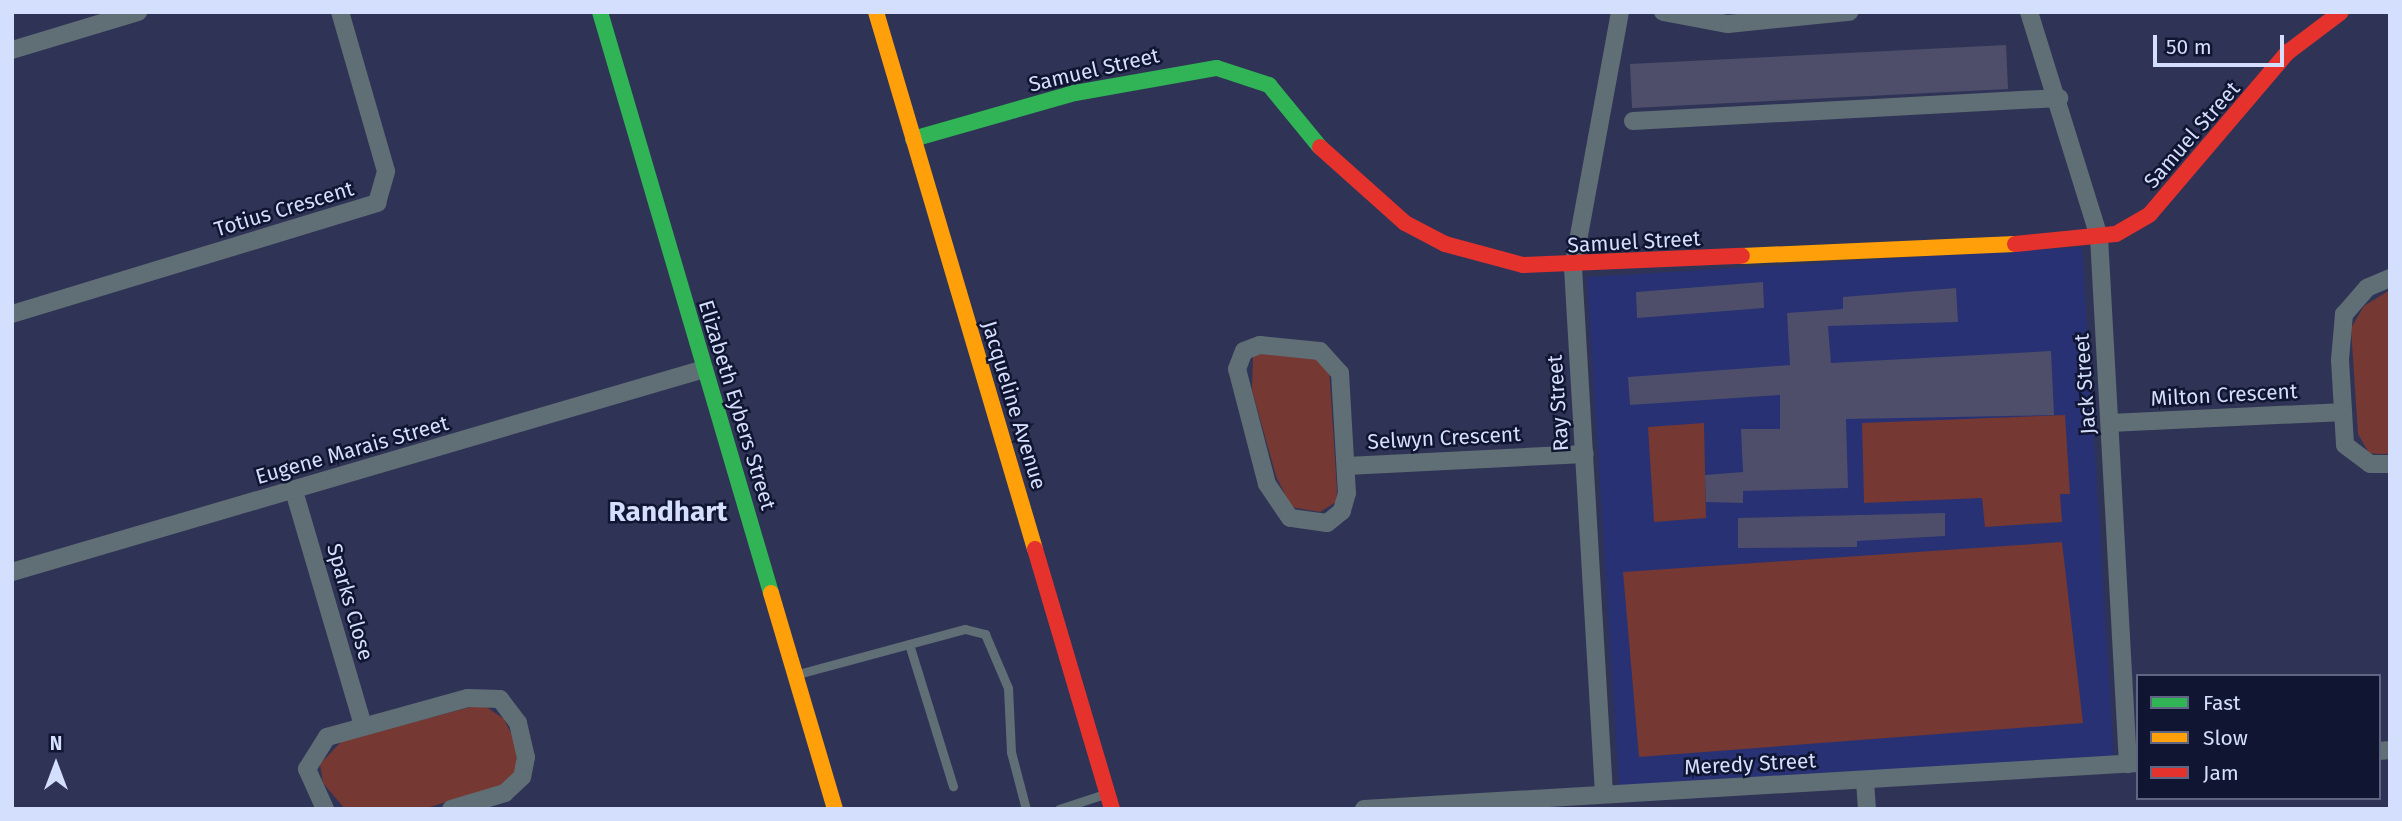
<!DOCTYPE html>
<style>
body{margin:0}
#map{position:relative;width:2402px;height:821px;overflow:hidden;background:#2f3456;font-family:"Fira Sans",sans-serif}
div>[style]{position:absolute}
.built>*{inset:0;background:#273173}
.green>*{inset:0;background:#753833}
.building>*{inset:0;background:#4e4e6a}
.lane>*{height:9px;margin:-4.5px;padding:0 4.5px;transform-origin:4.5px;border-radius:4.5px;background:#606e75}
.street>*{height:18px;margin:-9px;padding:0 9px;transform-origin:9px;border-radius:9px;background:#606e75}
.fast>*{height:16px;margin:-8px;padding:0 8px;transform-origin:8px;border-radius:8px;background:#30b455}
.slow>*{height:16px;margin:-8px;padding:0 8px;transform-origin:8px;border-radius:8px;background:#ff9f0a}
.jam>*{height:16px;margin:-8px;padding:0 8px;transform-origin:8px;border-radius:8px;background:#e5322d}
span{translate:-50% -50%;white-space:nowrap;text-align:center;line-height:1.15;-webkit-text-stroke:5px #101631;paint-order:stroke}
.street-label{font-size:21px;color:#d4defd}
.district-label{font-size:28px;color:#d4defd;font-weight:700}
.frame{position:absolute;inset:0;border:14px solid #d4defd;pointer-events:none}
.legend{position:absolute;left:2136px;top:674px;width:245px;height:126px;box-sizing:border-box;background:#101631;border:2px solid #5e6683;margin:0;padding:9px 12px;list-style:none;font-size:21px;color:#d4defd}
.legend li{display:flex;align-items:center;gap:14px;height:35px}
.legend b{width:35px;border:2px solid #5e6683}
.north{position:absolute;left:21px;top:730px;width:70px;height:70px;-webkit-text-stroke:5px #101631;paint-order:stroke;rotate:0deg;font-size:19px;font-weight:700;line-height:28px;text-align:center;color:#d4defd}
.north::after{content:'';display:block;margin:auto;width:24px;height:32px;background:#d4defd;clip-path:polygon(50% 0,100% 100%,50% 72%,0 100%)}
.scale{position:absolute;left:2153px;top:35px;width:131px;height:32px;box-sizing:border-box;border:4px solid #d4defd;border-top:0;padding-left:9px;font-size:21px;line-height:24px;white-space:nowrap;color:#d4defd;-webkit-text-stroke:5px #101631;paint-order:stroke}
</style>
<div id="map">
<div class="built">
<i style="clip-path:polygon(2082px 247px,2114px 757px,1619px 787px,1587px 277px)"></i>
</div>
<div class="green">
<i style="clip-path:polygon(2390px 290px,2390px 454px,2378px 454px,2369px 453px,2358px 434px,2351px 328px,2364px 306px)"></i>
<i style="clip-path:polygon(1261px 351px,1320px 357px,1329px 367px,1337px 490px,1336px 502px,1320px 512px,1291px 507px,1276px 476px,1252px 390px,1253px 356px)"></i>
<i style="clip-path:polygon(2065px 415px,2070px 494px,2060px 494px,2062px 522px,1985px 527px,1982px 498px,1864px 503px,1862px 423px)"></i>
<i style="clip-path:polygon(1704px 423px,1706px 518px,1654px 522px,1648px 427px)"></i>
<i style="clip-path:polygon(2062px 542px,2083px 723px,1639px 757px,1623px 572px)"></i>
<i style="clip-path:polygon(482px 704px,504px 719px,516px 743px,517px 773px,500px 786px,423px 809px,345px 809px,323px 783px,320px 764px,342px 741px)"></i>
</div>
<div class="building">
<i style="clip-path:polygon(2006px 45px,2008px 89px,1632px 108px,1630px 64px)"></i>
<i style="clip-path:polygon(1763px 282px,1764px 308px,1637px 318px,1636px 292px)"></i>
<i style="clip-path:polygon(1956px 288px,1958px 322px,1828px 326px,1831px 363px,2051px 351px,2054px 415px,1846px 419px,1848px 488px,1743px 491px,1743px 503px,1706px 502px,1705px 475px,1743px 472px,1741px 429px,1780px 429px,1780px 395px,1630px 405px,1628px 377px,1790px 365px,1787px 313px,1843px 309px,1843px 297px)"></i>
<i style="clip-path:polygon(1945px 513px,1945px 536px,1857px 541px,1857px 547px,1738px 548px,1738px 518px)"></i>
</div>
<div class="lane">
<i style="left:909px;top:644px;width:149px;rotate:72.8deg"></i>
<i style="left:798px;top:674px;width:173px;rotate:-15.1deg"></i>
<i style="left:965px;top:629px;width:21px;rotate:14deg"></i>
<i style="left:985px;top:634px;width:59px;rotate:66.9deg"></i>
<i style="left:1008px;top:688px;width:64px;rotate:87.3deg"></i>
<i style="left:1011px;top:752px;width:59px;rotate:75.3deg"></i>
<i style="left:1059px;top:809px;width:48px;rotate:-18.1deg"></i>
</div>
<div class="street">
<i style="left:1663px;top:12px;width:66px;rotate:10.5deg"></i>
<i style="left:1728px;top:24px;width:122px;rotate:-5.7deg"></i>
<i style="left:2029px;top:12px;width:236px;rotate:72.7deg"></i>
<i style="left:2099px;top:237px;width:528px;rotate:86.85deg"></i>
<i style="left:12px;top:50px;width:132px;rotate:-16.8deg"></i>
<i style="left:1633px;top:121px;width:427px;rotate:-3.1deg"></i>
<i style="left:2390px;top:278px;width:25px;rotate:157deg"></i>
<i style="left:2367px;top:288px;width:35px;rotate:131deg"></i>
<i style="left:2344px;top:314px;width:46px;rotate:95deg"></i>
<i style="left:2340px;top:360px;width:85px;rotate:86.6deg"></i>
<i style="left:2345px;top:445px;width:31px;rotate:37deg"></i>
<i style="left:2370px;top:464px;width:20px"></i>
<i style="left:12px;top:314px;width:382px;rotate:-16.9deg"></i>
<i style="left:377px;top:203px;width:33px;rotate:-74deg"></i>
<i style="left:386px;top:171px;width:166px;rotate:-106.1deg"></i>
<i style="left:1260px;top:345px;width:60px;rotate:5.7deg"></i>
<i style="left:1320px;top:351px;width:30px;rotate:48deg"></i>
<i style="left:1340px;top:373px;width:120px;rotate:86.7deg"></i>
<i style="left:1347px;top:493px;width:19px;rotate:106deg"></i>
<i style="left:1342px;top:511px;width:19px;rotate:141deg"></i>
<i style="left:1327px;top:523px;width:37px;rotate:-172deg"></i>
<i style="left:1290px;top:518px;width:41px;rotate:-124.1deg"></i>
<i style="left:1267px;top:484px;width:119px;rotate:-104.6deg"></i>
<i style="left:1237px;top:369px;width:19px;rotate:-69deg"></i>
<i style="left:1244px;top:351px;width:17px;rotate:-21deg"></i>
<i style="left:2110px;top:423px;width:230px;rotate:-2.7deg"></i>
<i style="left:1347px;top:466px;width:238px;rotate:-2.9deg"></i>
<i style="left:294px;top:491px;width:245px;rotate:73.6deg"></i>
<i style="left:12px;top:572px;width:721px;rotate:-16.35deg"></i>
<i style="left:2379px;top:751px;width:11px;rotate:-5deg"></i>
<i style="left:1865px;top:781px;width:28px;rotate:86deg"></i>
<i style="left:1604px;top:794px;width:527px;rotate:-93.37deg"></i>
<i style="left:1573px;top:268px;width:260px;rotate:-79.6deg"></i>
<i style="left:325px;top:809px;width:44px;rotate:-114.2deg"></i>
<i style="left:307px;top:769px;width:38px;rotate:-58deg"></i>
<i style="left:327px;top:737px;width:146px;rotate:-15.5deg"></i>
<i style="left:468px;top:698px;width:32px;rotate:2deg"></i>
<i style="left:500px;top:699px;width:30px;rotate:53deg"></i>
<i style="left:518px;top:723px;width:35px;rotate:77deg"></i>
<i style="left:526px;top:757px;width:20px;rotate:101deg"></i>
<i style="left:522px;top:777px;width:23px;rotate:137deg"></i>
<i style="left:505px;top:793px;width:56px;rotate:163.5deg"></i>
<i style="left:1364px;top:809px;width:775px;rotate:-3.4deg"></i>
</div>
<div class="fast">
<i style="left:600px;top:12px;width:606px;rotate:73.6deg"></i>
<i style="left:913px;top:139px;width:168px;rotate:-15.9deg"></i>
<i style="left:1075px;top:93px;width:144px;rotate:-10deg"></i>
<i style="left:1217px;top:68px;width:55px;rotate:18.1deg"></i>
<i style="left:1269px;top:85px;width:80px;rotate:50.6deg"></i>
</div>
<div class="slow">
<i style="left:876px;top:12px;width:560px;rotate:73.51deg"></i>
<i style="left:1742px;top:256px;width:273px;rotate:-2.5deg"></i>
<i style="left:771px;top:593px;width:225px;rotate:73.5deg"></i>
</div>
<div class="jam">
<i style="left:1320px;top:147px;width:114px;rotate:41.8deg"></i>
<i style="left:1405px;top:223px;width:45px;rotate:27.7deg"></i>
<i style="left:1445px;top:244px;width:81px;rotate:15.1deg"></i>
<i style="left:1523px;top:265px;width:219px;rotate:-2.4deg"></i>
<i style="left:2015px;top:244px;width:101px;rotate:-5.7deg"></i>
<i style="left:2116px;top:234px;width:39px;rotate:-30deg"></i>
<i style="left:2150px;top:214px;width:213px;rotate:-49.6deg"></i>
<i style="left:2288px;top:52px;width:66px;rotate:-37deg"></i>
<i style="left:1035px;top:549px;width:271px;rotate:73.5deg"></i>
</div>
<div class="street-label">
<span style="left:1094px;top:70px;rotate:-13deg">Samuel Street</span>
<span style="left:2192px;top:135px;rotate:-49deg">Samuel Street</span>
<span style="left:284px;top:209px;rotate:-17deg">Totius Crescent</span>
<span style="left:1634px;top:242px;rotate:-3deg">Samuel Street</span>
<span style="left:2085px;top:384px;rotate:-94deg">Jack Street</span>
<span style="left:2224px;top:395px;rotate:-3deg">Milton Crescent</span>
<span style="left:1558px;top:403px;rotate:-94deg">Ray Street</span>
<span style="left:737px;top:405px;rotate:73deg">Elizabeth Eybers Street</span>
<span style="left:1014px;top:405px;rotate:73deg">Jacqueline Avenue</span>
<span style="left:1444px;top:438px;rotate:-3deg">Selwyn Crescent</span>
<span style="left:352px;top:450px;rotate:-16deg">Eugene Marais Street</span>
<span style="left:350px;top:602px;rotate:74deg">Sparks Close</span>
<span style="left:1750px;top:764px;rotate:-3deg">Meredy Street</span>
</div>
<div class="district-label">
<span style="left:668px;top:512px">Randhart</span>
</div>
<div class="frame"></div>
<ul class="legend">
<li><b style="height:9px;background:#30b455"></b>Fast</li>
<li><b style="height:9px;background:#ff9f0a"></b>Slow</li>
<li><b style="height:9px;background:#e5322d"></b>Jam</li>
</ul>
<div class="north">N</div>
<div class="scale">50 m</div>
</div>
